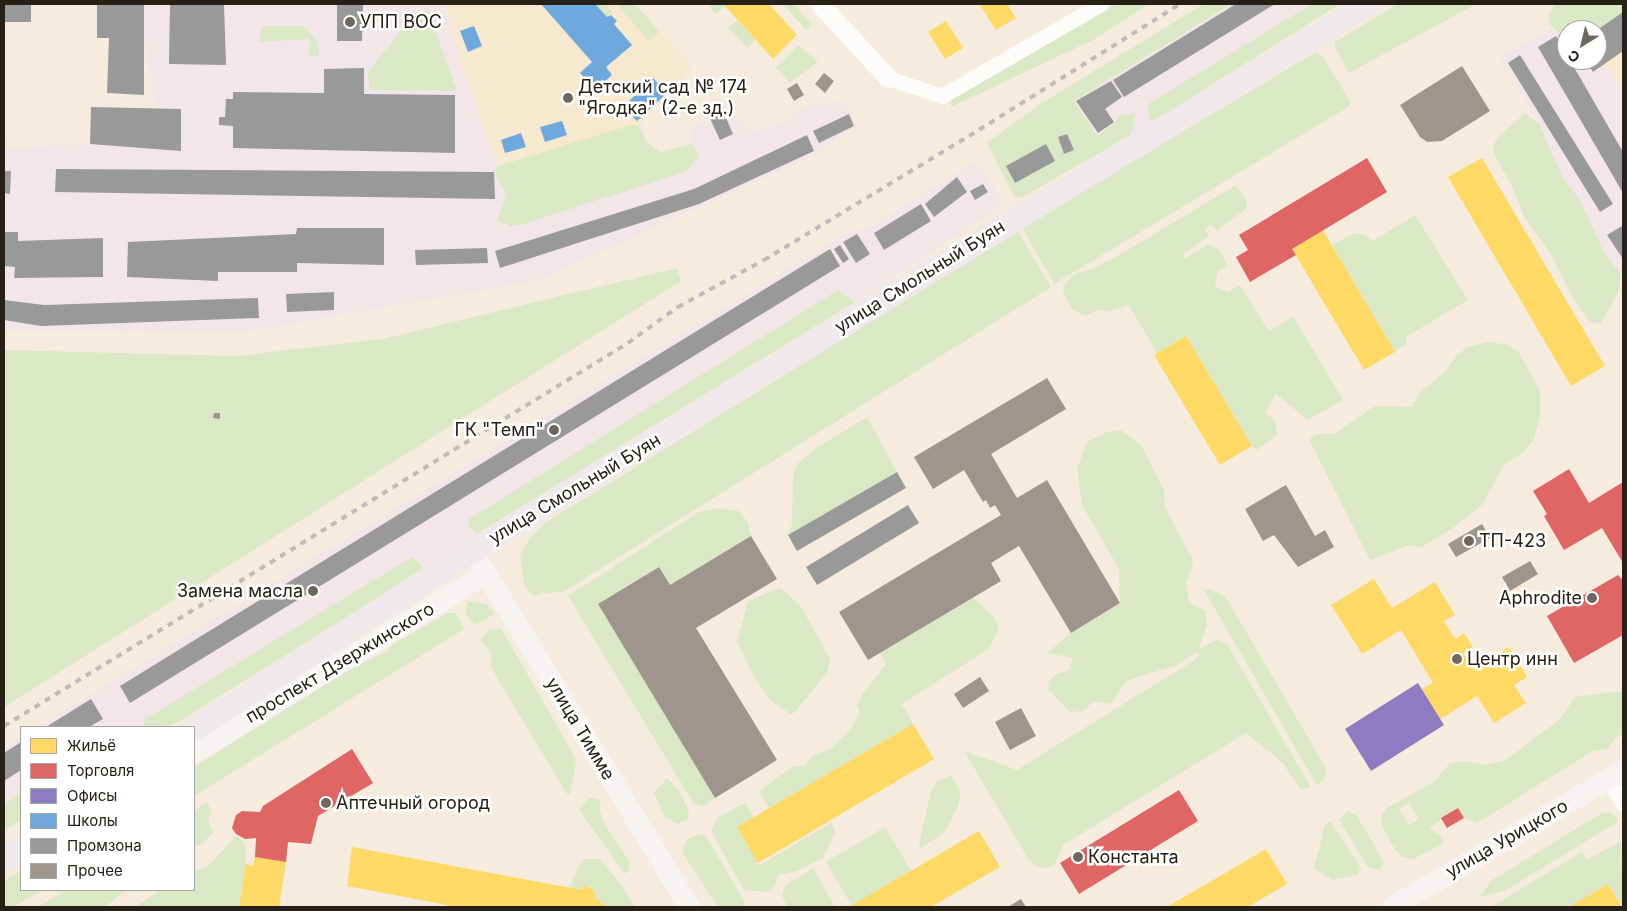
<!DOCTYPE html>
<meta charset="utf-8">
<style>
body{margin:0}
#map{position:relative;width:1627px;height:911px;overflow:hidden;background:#f5ecde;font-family:Inter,sans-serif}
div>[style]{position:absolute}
.industrial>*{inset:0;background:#f3e6e9}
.built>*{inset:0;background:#f7e9d0}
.green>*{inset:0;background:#dbe8c6}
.homes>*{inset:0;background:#ffd966}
.shops>*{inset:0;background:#e06666}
.offices>*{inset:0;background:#8e7cc3}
.schools>*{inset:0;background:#6fa8dc}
.industry>*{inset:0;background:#999}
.building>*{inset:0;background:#9e958d}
.minor>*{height:15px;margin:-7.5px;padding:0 7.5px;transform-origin:7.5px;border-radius:7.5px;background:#fefcfa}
.tertiary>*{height:19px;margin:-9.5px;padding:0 9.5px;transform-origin:9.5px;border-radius:9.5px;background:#fefcfa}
.secondary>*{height:21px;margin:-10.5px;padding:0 10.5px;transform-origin:10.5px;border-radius:10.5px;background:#f7f3f2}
.primary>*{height:24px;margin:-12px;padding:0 12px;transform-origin:12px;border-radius:12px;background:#f0e9eb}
.rail>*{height:4px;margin-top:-2px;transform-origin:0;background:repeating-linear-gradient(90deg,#bebcb9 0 6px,transparent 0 12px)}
.dots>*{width:14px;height:14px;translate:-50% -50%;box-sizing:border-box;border:2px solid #fff;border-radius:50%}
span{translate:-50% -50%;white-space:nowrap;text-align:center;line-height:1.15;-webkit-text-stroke:5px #fff;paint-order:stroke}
.poi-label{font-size:18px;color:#262017}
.left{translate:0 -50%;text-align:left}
.right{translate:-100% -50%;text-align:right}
.street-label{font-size:18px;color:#262017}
.frame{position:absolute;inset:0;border:5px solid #262017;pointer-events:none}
.legend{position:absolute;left:20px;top:726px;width:175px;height:165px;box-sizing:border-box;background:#fff;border:1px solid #a8a6a2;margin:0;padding:6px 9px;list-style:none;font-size:15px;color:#262017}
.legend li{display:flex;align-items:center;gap:10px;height:25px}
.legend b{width:25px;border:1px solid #a8a6a2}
.north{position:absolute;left:1557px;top:20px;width:50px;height:50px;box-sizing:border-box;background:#fff;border:1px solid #a8a6a2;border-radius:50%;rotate:216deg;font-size:14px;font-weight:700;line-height:20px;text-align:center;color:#262017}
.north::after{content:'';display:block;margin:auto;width:18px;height:22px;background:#6e675d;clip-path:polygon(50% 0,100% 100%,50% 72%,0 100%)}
</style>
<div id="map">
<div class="industrial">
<i style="clip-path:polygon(evenodd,144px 4px,445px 4px,463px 71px,498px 166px,494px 172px,505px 190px,505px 204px,497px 215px,497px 220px,505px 225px,681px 173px,698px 150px,692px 144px,692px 127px,699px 123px,710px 127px,703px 105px,719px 99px,750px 133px,788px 122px,799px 111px,816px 103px,826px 107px,839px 100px,849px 109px,856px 126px,805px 160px,536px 281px,244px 332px,4px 330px,4px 132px,7px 148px,90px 144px,181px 151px,180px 109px,155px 107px,144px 36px,144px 4px,57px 169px,494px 172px,495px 199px,56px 192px,57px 169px)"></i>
<i style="clip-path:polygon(1231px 4px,1312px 4px,1148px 104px,1149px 118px,1154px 121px,1129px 136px,1134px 126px,1116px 122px,1097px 136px,1073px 102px)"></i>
<i style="clip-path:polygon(1552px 28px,1567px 40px,1567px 60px,1585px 60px,1593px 72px,1605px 64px,1623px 92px,1623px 284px,1621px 274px,1604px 252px,1580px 200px,1563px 178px,1539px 124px,1500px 57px)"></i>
<i style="clip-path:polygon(974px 162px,996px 189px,1002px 205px,855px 302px,838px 290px,469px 519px,468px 526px,477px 534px,421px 571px,422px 566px,412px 557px,145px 719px,144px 727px,37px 727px,850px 231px,867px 229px)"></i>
<i style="clip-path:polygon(21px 737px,21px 792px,4px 804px,4px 748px)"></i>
</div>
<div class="built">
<i style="clip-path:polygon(445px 4px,635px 4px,692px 67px,640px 125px,498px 166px,463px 71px)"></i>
<i style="clip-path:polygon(1623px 12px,1623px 92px,1605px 64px,1593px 72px,1585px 60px,1597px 60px,1597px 30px)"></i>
</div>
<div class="green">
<i style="clip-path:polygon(595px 4px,605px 4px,612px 12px,607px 17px)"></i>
<i style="clip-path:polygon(616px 4px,635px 4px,659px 31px,649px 41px)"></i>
<i style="clip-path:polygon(708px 4px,723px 4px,725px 6px,716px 14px)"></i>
<i style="clip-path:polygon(783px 4px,794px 4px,812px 25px,806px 30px)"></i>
<i style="clip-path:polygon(1117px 4px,1149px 4px,1093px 40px,951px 107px,951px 97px)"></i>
<i style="clip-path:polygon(1204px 4px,1231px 4px,1074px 101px,1097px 136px,1116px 122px,1118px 115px,1135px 114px,1134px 126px,1129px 136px,1021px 198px,1014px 197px,987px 143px,1040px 104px)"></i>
<i style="clip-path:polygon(1312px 4px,1340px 4px,1154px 121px,1149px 118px,1148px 104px)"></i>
<i style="clip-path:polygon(1397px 4px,1476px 4px,1349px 73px,1335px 48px,1335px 42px)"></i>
<i style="clip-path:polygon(1555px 4px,1623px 4px,1623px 12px,1597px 30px,1567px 30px,1567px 40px,1549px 24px,1549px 13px)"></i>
<i style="clip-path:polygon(428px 11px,457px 91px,370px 90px,368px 72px,415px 13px)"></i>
<i style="clip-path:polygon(737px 20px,755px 40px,747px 48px,728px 28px)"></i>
<i style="clip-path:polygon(262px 26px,304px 26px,318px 42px,319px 56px,309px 55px,310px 39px,259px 42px)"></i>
<i style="clip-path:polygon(799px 45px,818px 62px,790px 83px,776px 67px)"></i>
<i style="clip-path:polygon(1316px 52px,1324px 58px,1350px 101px,1350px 106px,1054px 284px,1022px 227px)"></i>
<i style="clip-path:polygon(1525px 113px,1539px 124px,1563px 178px,1580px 200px,1604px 252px,1621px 274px,1618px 292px,1601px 323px,1590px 322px,1571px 295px,1549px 251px,1524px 217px,1514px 190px,1495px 156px,1493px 146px,1497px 138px)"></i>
<i style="clip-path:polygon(631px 125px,640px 125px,647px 143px,660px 152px,692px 144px,699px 155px,690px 168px,681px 173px,521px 225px,510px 226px,497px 220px,506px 195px,494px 172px,498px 166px)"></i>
<i style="clip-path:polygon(1236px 185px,1247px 201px,1246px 209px,1217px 231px,1211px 224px,1205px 229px,1209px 236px,1182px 255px,1186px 258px,1209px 244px,1219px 250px,1228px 266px,1218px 271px,1215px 286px,1228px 292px,1240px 285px,1269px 331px,1293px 316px,1343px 400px,1308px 420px,1276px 394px,1265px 412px,1275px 421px,1277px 435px,1257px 450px,1252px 446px,1186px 336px,1157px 353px,1129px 305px,1110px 311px,1097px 310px,1086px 316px,1072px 310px,1063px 292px,1064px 285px,1074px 274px,1095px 268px,1126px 251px)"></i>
<i style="clip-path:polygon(1415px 215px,1468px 300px,1407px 336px,1406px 344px,1395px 352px,1332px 245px,1353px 234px,1363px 234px,1373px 241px)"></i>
<i style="clip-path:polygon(1018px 231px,1051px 287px,563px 592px,543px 593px,534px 596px,529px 591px,524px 584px,520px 556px,529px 539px,545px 523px)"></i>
<i style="clip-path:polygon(677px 268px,681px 281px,4px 707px,4px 350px,238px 356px,383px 339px)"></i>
<i style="clip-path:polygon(838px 290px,855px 302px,477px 534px,468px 526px,469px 519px)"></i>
<i style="clip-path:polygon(1490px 342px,1509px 345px,1519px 353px,1540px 391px,1540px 418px,1533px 441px,1525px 451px,1503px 466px,1482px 505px,1451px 529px,1422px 547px,1409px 545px,1370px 560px,1309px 439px,1318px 434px,1334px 434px,1375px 406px,1412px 407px,1421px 391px,1445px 372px,1457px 355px,1469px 346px)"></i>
<i style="clip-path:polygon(867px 417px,897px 472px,788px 535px,792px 524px,793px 475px,797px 464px,816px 448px)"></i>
<i style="clip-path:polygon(1121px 430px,1142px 446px,1164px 490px,1165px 508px,1192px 558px,1193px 565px,1186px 582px,1189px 602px,1205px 611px,1207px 624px,1199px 649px,1217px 640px,1227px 644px,1311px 787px,1301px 790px,1282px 762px,1246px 733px,1063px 845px,1055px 864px,1048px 868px,1037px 867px,1029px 860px,964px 751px,1017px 770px,1199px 657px,1198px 651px,1175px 666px,1131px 679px,1125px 682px,1112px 703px,1093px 702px,1083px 711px,1070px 712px,1049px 690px,1048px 683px,1055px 675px,1069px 670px,1073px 658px,1047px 653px,1071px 633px,1120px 603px,1119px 569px,1082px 505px,1077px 468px,1087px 442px,1107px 432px)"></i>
<i style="clip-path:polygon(719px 508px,739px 511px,747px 521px,751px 536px,670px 585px,658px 567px,598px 604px,715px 798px,704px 806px,694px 804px,568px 596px,699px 512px)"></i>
<i style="clip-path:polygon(412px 557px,422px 566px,421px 571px,170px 727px,144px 727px,145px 719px)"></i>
<i style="clip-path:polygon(780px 588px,800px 605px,830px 659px,827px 673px,794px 713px,790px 714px,770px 700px,753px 675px,737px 642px,748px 601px)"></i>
<i style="clip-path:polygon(1211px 589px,1225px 596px,1326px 768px,1324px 780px,1317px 785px,1204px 590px)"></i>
<i style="clip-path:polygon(973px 598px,994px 617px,999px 628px,990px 648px,902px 704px,913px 724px,769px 808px,759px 791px,793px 766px,804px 766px,811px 757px,830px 749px,851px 729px,860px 712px,857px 706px,862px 695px,886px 664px,880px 653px)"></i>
<i style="clip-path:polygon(468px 601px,487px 604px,495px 614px,474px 625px,465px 612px)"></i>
<i style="clip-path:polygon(448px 613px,456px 613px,464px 629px,194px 796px,194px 767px,350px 669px,387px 651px,393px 644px)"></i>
<i style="clip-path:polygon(501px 628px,573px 754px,576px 763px,570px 794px,567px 794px,500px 683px,491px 666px,491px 653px,480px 640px,489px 630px)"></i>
<i style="clip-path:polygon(evenodd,1623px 691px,1623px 734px,1614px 739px,1608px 749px,1593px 751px,1477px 823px,1464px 818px,1457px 808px,1430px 828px,1443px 838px,1443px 843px,1414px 859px,1403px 857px,1395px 850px,1381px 824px,1382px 815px,1387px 808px,1434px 782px,1450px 763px,1466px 761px,1485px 765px,1506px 760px,1560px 719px,1575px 697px,1623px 691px,1409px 803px,1419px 819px,1409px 825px,1399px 809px,1409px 803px)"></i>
<i style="clip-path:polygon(951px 775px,961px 792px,958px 806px,945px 832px,921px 848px,919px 844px,931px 791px,938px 781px)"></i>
<i style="clip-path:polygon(667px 778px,679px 791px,689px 811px,688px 819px,677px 824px,665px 817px,654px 793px)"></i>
<i style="clip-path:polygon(21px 792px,21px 820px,4px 831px,4px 804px)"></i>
<i style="clip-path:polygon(589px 797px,600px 800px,600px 811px,605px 825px,629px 861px,629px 870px,625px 874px,579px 810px)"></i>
<i style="clip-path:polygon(207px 802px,212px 812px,208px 820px,213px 833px,199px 846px,194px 845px,194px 811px)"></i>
<i style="clip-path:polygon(745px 803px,754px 817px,758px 863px,755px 864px,760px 865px,832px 822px,835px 832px,823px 858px,797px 871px,778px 875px,775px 886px,769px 892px,744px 890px,711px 831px,718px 817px)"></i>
<i style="clip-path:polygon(1348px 811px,1357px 816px,1384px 862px,1380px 870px,1368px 867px,1339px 820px)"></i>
<i style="clip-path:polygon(1610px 812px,1618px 819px,1616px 823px,1506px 890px,1480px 897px,1491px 881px,1602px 813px)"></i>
<i style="clip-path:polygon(1330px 821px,1361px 868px,1357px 875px,1332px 880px,1314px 868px,1325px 825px)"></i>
<i style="clip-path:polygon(885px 827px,911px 871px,852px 906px,826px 862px)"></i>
<i style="clip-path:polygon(699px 834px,706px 836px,745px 902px,742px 907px,718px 907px,682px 852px,686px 840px)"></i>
<i style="clip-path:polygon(237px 835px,245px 844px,246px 864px,239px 907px,135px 907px,161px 890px,194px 890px,194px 871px,206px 868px)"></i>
<i style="clip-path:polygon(1621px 841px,1623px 907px,1608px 884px,1569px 907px,1491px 907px,1582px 852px,1587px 860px)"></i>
<i style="clip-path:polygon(585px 859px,600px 859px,623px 887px,635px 907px,608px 907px,594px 897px,596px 892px,585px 885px,582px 890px,570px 887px,578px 866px)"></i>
<i style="clip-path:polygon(813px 868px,835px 907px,787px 907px,782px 895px,785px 886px)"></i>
<i style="clip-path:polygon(21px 871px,21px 890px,42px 890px,14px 907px,4px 907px,4px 881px)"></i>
<i style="clip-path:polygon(66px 890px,127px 890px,104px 907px,38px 907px)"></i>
</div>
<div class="homes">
<i style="clip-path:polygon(723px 4px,769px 4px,797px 35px,773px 59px)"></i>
<i style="clip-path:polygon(979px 4px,1007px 4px,1016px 18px,996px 30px)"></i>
<i style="clip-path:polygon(946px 21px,963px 48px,945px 59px,928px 32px)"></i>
<i style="clip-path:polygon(1482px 158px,1605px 366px,1571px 386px,1448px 177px)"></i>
<i style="clip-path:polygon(1323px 230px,1395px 352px,1364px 370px,1292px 249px)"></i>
<i style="clip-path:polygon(1186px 336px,1252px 446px,1220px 465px,1154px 355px)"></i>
<i style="clip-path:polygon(1374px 579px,1392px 608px,1435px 582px,1455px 615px,1444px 621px,1455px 639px,1464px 633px,1473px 647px,1463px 653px,1473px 669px,1509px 647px,1527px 677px,1514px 685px,1526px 703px,1494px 723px,1477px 696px,1440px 719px,1422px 689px,1433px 683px,1401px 630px,1362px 654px,1331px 605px)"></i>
<i style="clip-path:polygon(913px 724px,934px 759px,758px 863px,737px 827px)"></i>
<i style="clip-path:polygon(979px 831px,1000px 867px,931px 907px,849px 907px)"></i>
<i style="clip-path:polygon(352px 847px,582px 890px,584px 885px,596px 892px,594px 897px,608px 907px,457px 907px,347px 886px)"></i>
<i style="clip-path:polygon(1266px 849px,1287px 884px,1248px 907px,1167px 907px)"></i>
<i style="clip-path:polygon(255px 857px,286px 862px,279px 907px,239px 907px,246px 864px,253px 866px)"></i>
<i style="clip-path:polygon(1608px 884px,1622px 907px,1569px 907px)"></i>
</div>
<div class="shops">
<i style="clip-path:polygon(1367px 158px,1387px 192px,1292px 249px,1296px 255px,1250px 282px,1236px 257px,1248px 250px,1239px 235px)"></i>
<i style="clip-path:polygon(1569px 469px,1589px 503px,1623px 482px,1623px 563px,1602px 528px,1564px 550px,1544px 516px,1547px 514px,1533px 491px)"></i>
<i style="clip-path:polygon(1618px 575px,1623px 580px,1623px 635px,1574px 663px,1547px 616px)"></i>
<i style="clip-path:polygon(352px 749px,373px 783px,318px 816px,311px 844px,288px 842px,286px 862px,255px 857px,256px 838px,245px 839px,236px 834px,232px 828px,236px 815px,242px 811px,260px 812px,263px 806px)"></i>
<i style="clip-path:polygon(1179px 790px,1198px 821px,1079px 894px,1060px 863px)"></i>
<i style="clip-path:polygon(1458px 808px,1464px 818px,1447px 828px,1441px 818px)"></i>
</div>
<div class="offices">
<i style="clip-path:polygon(1418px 683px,1444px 725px,1371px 771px,1345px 729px)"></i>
</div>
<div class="schools">
<i style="clip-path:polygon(541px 4px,595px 4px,607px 17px,611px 15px,617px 21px,614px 24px,632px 45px,606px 67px,612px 75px,595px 90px,580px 73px,592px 62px)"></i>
<i style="clip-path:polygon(474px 26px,482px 46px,468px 52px,460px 31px)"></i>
<i style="clip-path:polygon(653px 78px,667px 93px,637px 121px,623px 107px)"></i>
<i style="clip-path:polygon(562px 121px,567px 135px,545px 142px,540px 127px)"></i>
<i style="clip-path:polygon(521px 133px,526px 147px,505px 153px,501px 140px)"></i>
</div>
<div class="industry">
<i style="clip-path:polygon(4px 4px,31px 4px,31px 22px,4px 22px)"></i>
<i style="clip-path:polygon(97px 4px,144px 4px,144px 95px,107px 93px,109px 38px,97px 38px)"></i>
<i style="clip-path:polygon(170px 4px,224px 4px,226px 65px,169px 64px)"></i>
<i style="clip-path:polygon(337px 4px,363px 4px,362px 41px,337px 41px)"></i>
<i style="clip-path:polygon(1236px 4px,1275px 4px,1124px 97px,1113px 80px)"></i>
<i style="clip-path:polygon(1623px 12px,1623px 51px,1593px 72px,1585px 60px,1597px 60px,1597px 30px)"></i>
<i style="clip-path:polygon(1556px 36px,1623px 152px,1623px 193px,1538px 47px)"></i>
<i style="clip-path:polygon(1520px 55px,1613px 204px,1600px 212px,1508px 63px)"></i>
<i style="clip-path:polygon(364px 68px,364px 94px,455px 95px,455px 153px,233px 148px,233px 126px,219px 125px,219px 117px,225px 117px,226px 99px,233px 99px,233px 92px,324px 93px,324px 69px)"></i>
<i style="clip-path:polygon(1111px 81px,1122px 97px,1105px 109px,1114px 122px,1098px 133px,1076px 101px)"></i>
<i style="clip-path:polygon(720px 104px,733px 134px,720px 140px,706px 110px)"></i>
<i style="clip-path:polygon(91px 107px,181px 109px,181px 151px,90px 144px)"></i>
<i style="clip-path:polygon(849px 114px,854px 126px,819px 143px,813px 131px)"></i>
<i style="clip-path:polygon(1067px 134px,1074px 150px,1064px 154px,1058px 137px)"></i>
<i style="clip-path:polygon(807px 135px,814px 151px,699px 204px,500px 268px,495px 251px,694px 189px)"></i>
<i style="clip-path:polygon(1046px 144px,1055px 161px,1015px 183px,1006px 166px)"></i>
<i style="clip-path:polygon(56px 169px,494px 172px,495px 199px,55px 192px)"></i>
<i style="clip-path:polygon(4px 171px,11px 171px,10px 194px,4px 193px)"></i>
<i style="clip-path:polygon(957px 177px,967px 192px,934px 217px,925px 204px)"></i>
<i style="clip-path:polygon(983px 184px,988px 192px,975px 200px,970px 191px)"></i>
<i style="clip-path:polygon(921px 204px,931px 221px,884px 250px,874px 233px)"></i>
<i style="clip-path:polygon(1622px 226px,1623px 228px,1623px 259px,1607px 235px)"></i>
<i style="clip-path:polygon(297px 228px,384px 228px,384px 265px,297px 263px,297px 272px,218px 272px,218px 281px,127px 277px,128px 242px,296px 234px)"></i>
<i style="clip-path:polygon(4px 232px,18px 232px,18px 241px,103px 238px,103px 277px,14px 278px,15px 267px,4px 266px)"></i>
<i style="clip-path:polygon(857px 234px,870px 254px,856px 263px,843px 242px)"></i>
<i style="clip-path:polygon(840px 245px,849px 259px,843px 263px,834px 249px)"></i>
<i style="clip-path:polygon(487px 248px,488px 263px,416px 265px,415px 250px)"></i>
<i style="clip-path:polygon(830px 249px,840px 266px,130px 703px,120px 686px)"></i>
<i style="clip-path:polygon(334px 292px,334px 310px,287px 312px,286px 294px)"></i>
<i style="clip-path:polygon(258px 298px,259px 318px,41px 326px,4px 320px,4px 300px,44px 305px)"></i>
<i style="clip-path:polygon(897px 472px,906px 488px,797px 551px,788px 535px)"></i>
<i style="clip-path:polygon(908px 505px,919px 523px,817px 585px,806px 567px)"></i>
<i style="clip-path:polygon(91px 699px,103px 719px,89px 727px,46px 727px)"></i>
<i style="clip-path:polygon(21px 742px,21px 770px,4px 781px,4px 753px)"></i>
</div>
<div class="building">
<i style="clip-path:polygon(1462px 66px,1490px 111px,1442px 141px,1427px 142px,1420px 137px,1400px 105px)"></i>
<i style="clip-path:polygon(824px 73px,834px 81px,825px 93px,815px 84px)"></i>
<i style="clip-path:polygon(797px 83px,804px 95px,794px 101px,787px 89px)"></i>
<i style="clip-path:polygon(1047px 378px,1066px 409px,991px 454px,1017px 498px,1047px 480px,1120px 603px,1071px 633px,1019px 546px,991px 563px,1001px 581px,868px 660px,839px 612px,1001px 515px,995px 505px,990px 508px,986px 500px,983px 502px,964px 470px,933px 489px,914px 457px)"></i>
<i style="clip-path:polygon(214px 413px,220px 413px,220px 419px,213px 418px)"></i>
<i style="clip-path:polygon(1286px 485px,1315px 536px,1325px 530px,1334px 547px,1298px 567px,1274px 535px,1263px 541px,1245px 509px)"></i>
<i style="clip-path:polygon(1482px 524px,1490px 538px,1456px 557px,1448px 544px)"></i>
<i style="clip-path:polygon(751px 536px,777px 579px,696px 628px,777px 760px,715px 798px,598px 604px,659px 567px,670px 585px)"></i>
<i style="clip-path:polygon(1530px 561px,1538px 574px,1510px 591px,1502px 577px)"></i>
<i style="clip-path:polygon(980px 677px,989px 691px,963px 708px,954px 694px)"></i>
<i style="clip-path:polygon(1021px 708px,1036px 736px,1010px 750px,995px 722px)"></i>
<i style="clip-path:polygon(1021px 899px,1026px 907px,1008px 907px)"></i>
</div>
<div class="minor">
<i style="left:888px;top:78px;width:57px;rotate:18.4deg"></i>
<i style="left:942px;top:96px;width:184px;rotate:-30.1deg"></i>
<i style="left:1608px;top:779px;width:29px;rotate:59deg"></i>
</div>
<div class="tertiary">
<i style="left:820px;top:4px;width:100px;rotate:47.4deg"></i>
</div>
<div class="secondary">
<i style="left:472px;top:551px;width:417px;rotate:58.6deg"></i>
<i style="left:194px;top:752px;width:342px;rotate:-31.5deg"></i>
<i style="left:1391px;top:907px;width:269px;rotate:-30.6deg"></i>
</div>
<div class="primary">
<i style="left:194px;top:729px;width:330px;rotate:-32.6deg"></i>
<i style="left:472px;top:551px;width:1050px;rotate:-31.4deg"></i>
<i style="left:4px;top:860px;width:20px;rotate:-33deg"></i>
</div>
<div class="rail">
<i style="left:4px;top:726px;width:732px;rotate:-31.54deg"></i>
<i style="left:628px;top:343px;width:62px;rotate:-35.8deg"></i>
<i style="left:678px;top:307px;width:98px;rotate:-28.7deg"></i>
<i style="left:764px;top:260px;width:240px;rotate:-31.2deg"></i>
<i style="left:969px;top:136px;width:249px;rotate:-32deg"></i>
</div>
<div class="dots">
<i style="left:350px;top:22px;background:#6e675d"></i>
<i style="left:568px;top:98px;background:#6e675d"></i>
<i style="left:554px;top:430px;background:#6e675d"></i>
<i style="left:1469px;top:541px;background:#6e675d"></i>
<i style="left:313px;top:591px;background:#6e675d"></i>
<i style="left:1592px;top:598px;background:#6e675d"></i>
<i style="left:1457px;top:659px;background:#6e675d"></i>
<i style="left:326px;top:803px;background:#6e675d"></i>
<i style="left:1078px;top:857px;background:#6e675d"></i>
</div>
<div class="poi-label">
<span class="left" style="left:360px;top:22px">УПП ВОС</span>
<span class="left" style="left:578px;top:98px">Детский сад № 174<br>"Ягодка" (2-е зд.)</span>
<span class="right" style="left:544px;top:430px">ГК "Темп"</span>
<span class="left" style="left:1479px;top:541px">ТП-423</span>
<span class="right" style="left:303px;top:591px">Замена масла</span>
<span class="right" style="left:1582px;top:598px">Aphrodite</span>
<span class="left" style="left:1467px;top:659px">Центр инн</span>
<span class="left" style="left:336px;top:803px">Аптечный огород</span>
<span class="left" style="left:1088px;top:857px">Константа</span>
</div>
<div class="street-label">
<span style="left:920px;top:277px;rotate:-32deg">улица Смольный Буян</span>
<span style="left:575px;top:489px;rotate:-31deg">улица Смольный Буян</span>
<span style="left:340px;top:663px;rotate:-31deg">проспект Дзержинского</span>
<span style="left:580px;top:729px;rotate:59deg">улица Тимме</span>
<span style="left:1507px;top:839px;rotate:-30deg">улица Урицкого</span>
</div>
<div class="frame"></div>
<ul class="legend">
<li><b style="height:14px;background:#ffd966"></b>Жильё</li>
<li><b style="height:14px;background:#e06666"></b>Торговля</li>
<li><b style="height:14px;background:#8e7cc3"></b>Офисы</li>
<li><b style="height:14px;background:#6fa8dc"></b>Школы</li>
<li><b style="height:14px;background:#999"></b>Промзона</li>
<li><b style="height:14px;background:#9e958d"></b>Прочее</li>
</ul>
<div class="north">С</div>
</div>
